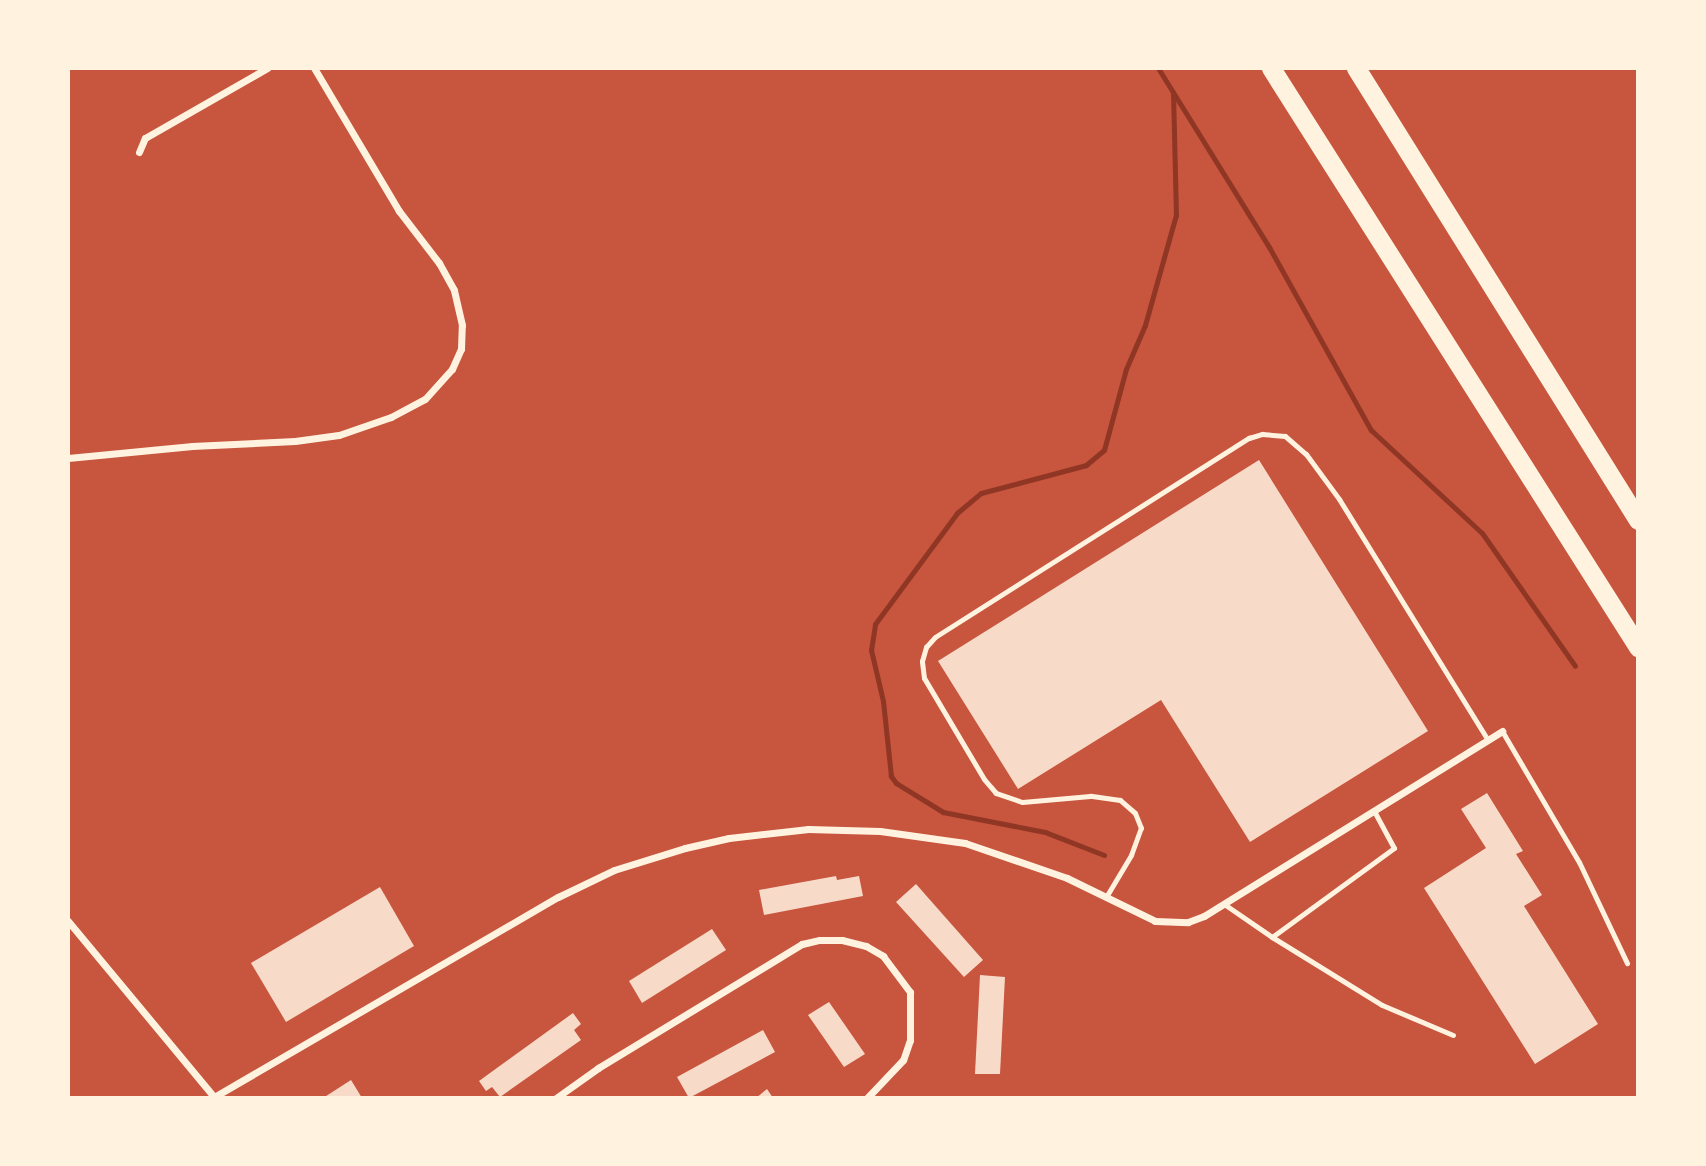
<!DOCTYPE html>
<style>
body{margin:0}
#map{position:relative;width:1706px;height:1166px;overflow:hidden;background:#c8553d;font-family:Inter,sans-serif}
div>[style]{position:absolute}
.stream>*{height:5px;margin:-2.5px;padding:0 2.5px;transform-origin:2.5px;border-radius:2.5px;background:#8f3625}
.building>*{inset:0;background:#f7dbc8}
.service>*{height:5px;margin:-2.5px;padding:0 2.5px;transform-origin:2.5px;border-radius:2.5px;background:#fff3e0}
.minor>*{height:7px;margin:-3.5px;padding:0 3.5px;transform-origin:3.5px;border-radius:3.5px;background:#fff3e0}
.motorway>*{height:19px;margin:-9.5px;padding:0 9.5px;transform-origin:9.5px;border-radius:9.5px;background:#fff3e0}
span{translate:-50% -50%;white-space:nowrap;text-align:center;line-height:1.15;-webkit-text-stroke:5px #fff3e0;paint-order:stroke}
.frame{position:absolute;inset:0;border:70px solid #fff3e0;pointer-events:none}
</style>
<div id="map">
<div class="stream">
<i style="left:1158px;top:68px;width:211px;rotate:58.2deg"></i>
<i style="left:1269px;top:247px;width:210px;rotate:60.9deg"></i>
<i style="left:1371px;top:430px;width:151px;rotate:42.9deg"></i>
<i style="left:1482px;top:533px;width:162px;rotate:55deg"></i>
<i style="left:1104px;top:855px;width:63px;rotate:-158.7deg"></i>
<i style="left:1045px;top:832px;width:104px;rotate:-168.9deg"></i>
<i style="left:943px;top:812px;width:55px;rotate:-148.3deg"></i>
<i style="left:896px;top:783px;width:9px;rotate:-126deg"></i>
<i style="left:891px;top:776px;width:75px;rotate:-96.1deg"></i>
<i style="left:883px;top:701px;width:52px;rotate:-103.2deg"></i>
<i style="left:871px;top:650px;width:26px;rotate:-81deg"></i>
<i style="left:875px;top:624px;width:138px;rotate:-53.5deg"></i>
<i style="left:957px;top:513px;width:31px;rotate:-40deg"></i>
<i style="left:981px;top:493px;width:109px;rotate:-14.9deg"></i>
<i style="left:1086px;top:465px;width:23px;rotate:-40deg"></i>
<i style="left:1104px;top:450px;width:84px;rotate:-74.8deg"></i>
<i style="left:1126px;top:369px;width:48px;rotate:-66.6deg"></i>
<i style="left:1145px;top:325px;width:114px;rotate:-74.3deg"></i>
<i style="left:1176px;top:215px;width:122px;rotate:-91.4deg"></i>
</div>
<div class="building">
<i style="clip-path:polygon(1259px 460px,1428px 731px,1250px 842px,1161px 700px,1018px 789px,938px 661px)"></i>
<i style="clip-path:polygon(1487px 793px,1523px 851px,1516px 854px,1542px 895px,1524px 906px,1598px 1024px,1535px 1064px,1424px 888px,1486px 848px,1461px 809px)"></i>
<i style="clip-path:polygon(836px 876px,837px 880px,859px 876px,863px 896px,764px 915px,759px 890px)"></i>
<i style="clip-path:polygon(916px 884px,983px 960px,964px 977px,896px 902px)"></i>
<i style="clip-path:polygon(380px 887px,414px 946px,286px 1022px,251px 963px)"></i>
<i style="clip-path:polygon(712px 929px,726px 950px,642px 1003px,629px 981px)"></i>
<i style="clip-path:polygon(980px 975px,1005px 977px,1000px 1074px,975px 1074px)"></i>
<i style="clip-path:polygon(829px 1002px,865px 1054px,844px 1067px,808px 1015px)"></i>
<i style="clip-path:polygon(573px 1013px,581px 1024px,574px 1030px,581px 1040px,500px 1097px,492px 1087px,486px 1091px,479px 1081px)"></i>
<i style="clip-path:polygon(763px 1030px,775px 1052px,689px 1098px,677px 1077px)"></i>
<i style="clip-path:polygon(351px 1080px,362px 1098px,323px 1098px)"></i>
<i style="clip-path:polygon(767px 1089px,773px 1098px,756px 1098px)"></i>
</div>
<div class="service">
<i style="left:1502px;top:731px;width:152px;rotate:59.6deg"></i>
<i style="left:1579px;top:862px;width:112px;rotate:64.6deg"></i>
<i style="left:1106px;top:897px;width:49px;rotate:-59.2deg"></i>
<i style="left:1131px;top:855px;width:29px;rotate:-70deg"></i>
<i style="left:1141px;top:828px;width:16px;rotate:-112deg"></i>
<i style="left:1135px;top:813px;width:20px;rotate:-139deg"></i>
<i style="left:1120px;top:800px;width:30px;rotate:-172deg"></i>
<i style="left:1090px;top:796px;width:68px;rotate:175deg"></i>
<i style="left:1022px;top:802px;width:28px;rotate:-161deg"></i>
<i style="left:996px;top:793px;width:18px;rotate:-131deg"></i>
<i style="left:984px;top:779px;width:117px;rotate:-120.7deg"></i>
<i style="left:924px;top:678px;width:17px;rotate:-97deg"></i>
<i style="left:922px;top:661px;width:15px;rotate:-74deg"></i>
<i style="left:926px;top:647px;width:13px;rotate:-48deg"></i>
<i style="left:935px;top:637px;width:372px;rotate:-32.4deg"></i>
<i style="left:1249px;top:438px;width:14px;rotate:-17deg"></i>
<i style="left:1262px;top:434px;width:23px;rotate:5deg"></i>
<i style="left:1285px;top:436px;width:28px;rotate:41deg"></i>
<i style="left:1306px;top:454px;width:56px;rotate:53.7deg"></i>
<i style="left:1339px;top:499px;width:283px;rotate:58.3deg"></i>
<i style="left:1224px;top:904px;width:58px;rotate:34.5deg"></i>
<i style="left:1272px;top:937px;width:151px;rotate:-36.1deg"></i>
<i style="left:1394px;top:848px;width:42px;rotate:-118.4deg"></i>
<i style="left:1272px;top:937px;width:129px;rotate:31.7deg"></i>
<i style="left:1382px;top:1005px;width:77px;rotate:22.9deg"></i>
</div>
<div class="minor">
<i style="left:139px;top:152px;width:15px;rotate:-67deg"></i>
<i style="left:145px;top:138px;width:141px;rotate:-29.8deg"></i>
<i style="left:68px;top:458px;width:125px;rotate:-5.5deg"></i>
<i style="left:192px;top:446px;width:103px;rotate:-2.8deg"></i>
<i style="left:295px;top:441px;width:44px;rotate:-7.8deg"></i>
<i style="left:339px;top:435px;width:55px;rotate:-19.1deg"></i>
<i style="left:391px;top:417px;width:38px;rotate:-28deg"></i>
<i style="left:425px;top:399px;width:40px;rotate:-48deg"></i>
<i style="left:452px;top:369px;width:22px;rotate:-66deg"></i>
<i style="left:461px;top:349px;width:24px;rotate:-88deg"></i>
<i style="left:462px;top:325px;width:36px;rotate:-103deg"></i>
<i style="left:454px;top:290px;width:31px;rotate:-119deg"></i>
<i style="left:439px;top:263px;width:66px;rotate:-127.6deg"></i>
<i style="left:399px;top:211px;width:166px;rotate:-120.7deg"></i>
<i style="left:68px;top:921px;width:230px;rotate:50.3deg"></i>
<i style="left:214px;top:1097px;width:398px;rotate:-30.2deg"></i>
<i style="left:558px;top:897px;width:62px;rotate:-25.7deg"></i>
<i style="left:614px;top:870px;width:74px;rotate:-17.2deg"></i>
<i style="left:685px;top:848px;width:45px;rotate:-12.8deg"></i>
<i style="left:729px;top:838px;width:80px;rotate:-6.5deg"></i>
<i style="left:808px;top:829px;width:72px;rotate:1.6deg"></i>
<i style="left:880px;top:831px;width:86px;rotate:8deg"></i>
<i style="left:965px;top:843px;width:108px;rotate:18.9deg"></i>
<i style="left:1067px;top:878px;width:98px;rotate:26deg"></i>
<i style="left:1155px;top:921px;width:33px;rotate:2deg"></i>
<i style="left:1188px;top:922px;width:17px;rotate:-21deg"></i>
<i style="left:1204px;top:916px;width:351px;rotate:-31.8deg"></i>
<i style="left:556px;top:1098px;width:52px;rotate:-35.5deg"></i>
<i style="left:598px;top:1068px;width:239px;rotate:-31.3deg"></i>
<i style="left:802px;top:944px;width:18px;rotate:-13deg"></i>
<i style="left:820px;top:940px;width:22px"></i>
<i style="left:842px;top:940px;width:25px;rotate:14deg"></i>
<i style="left:866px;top:946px;width:20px;rotate:30deg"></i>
<i style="left:883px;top:956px;width:45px;rotate:53.1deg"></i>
<i style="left:910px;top:992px;width:48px;rotate:90deg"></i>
<i style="left:910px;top:1040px;width:21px;rotate:109deg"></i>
<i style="left:903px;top:1060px;width:52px;rotate:133.5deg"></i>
</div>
<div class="motorway">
<i style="left:1271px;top:68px;width:686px;rotate:57.63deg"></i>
<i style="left:1356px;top:68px;width:533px;rotate:58.04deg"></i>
</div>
<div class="frame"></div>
</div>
